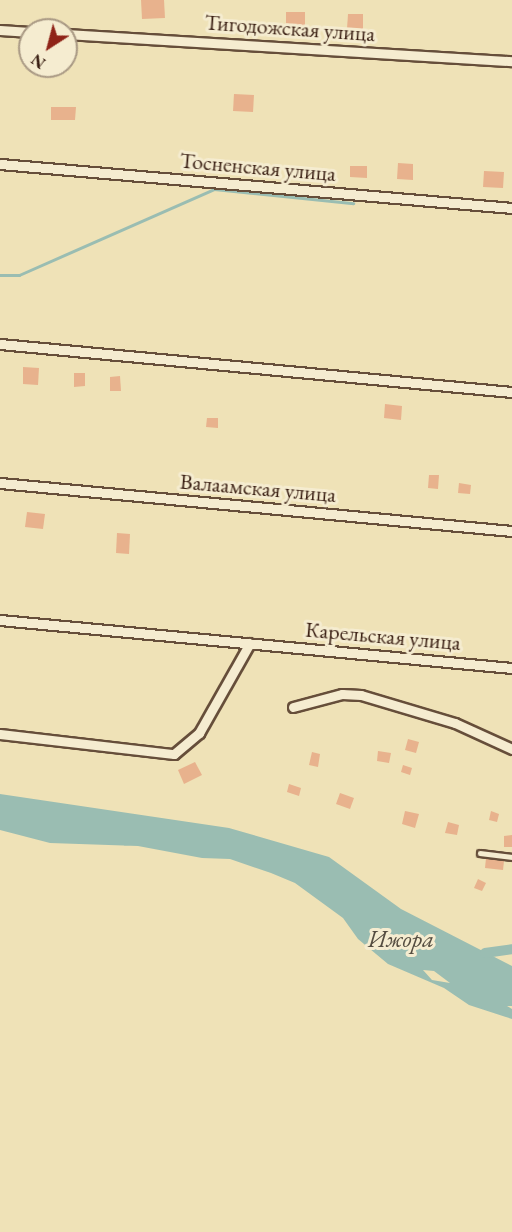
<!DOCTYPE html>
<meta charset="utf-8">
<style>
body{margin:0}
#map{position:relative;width:512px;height:1232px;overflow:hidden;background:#efe2b7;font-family:"EB Garamond",serif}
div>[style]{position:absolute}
.water>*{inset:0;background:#9abdb2}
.stream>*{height:3px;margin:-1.5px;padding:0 1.5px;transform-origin:1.5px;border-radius:1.5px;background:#9abdb2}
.canal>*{height:10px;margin:-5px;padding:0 5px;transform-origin:5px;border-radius:5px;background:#9abdb2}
.building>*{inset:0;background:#e8b28d}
.roads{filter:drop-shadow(2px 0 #664e3a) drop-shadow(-2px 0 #664e3a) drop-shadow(0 2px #664e3a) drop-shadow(0 -2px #664e3a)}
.lane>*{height:4.5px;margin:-2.25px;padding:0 2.25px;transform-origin:2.25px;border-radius:2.25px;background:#f5ecd0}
.street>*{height:9px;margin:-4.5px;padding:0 4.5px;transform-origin:4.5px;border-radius:4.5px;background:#f5ecd0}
span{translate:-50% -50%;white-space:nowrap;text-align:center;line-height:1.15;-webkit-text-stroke:6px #f5ecd0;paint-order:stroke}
.street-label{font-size:22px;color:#381d11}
.water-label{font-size:24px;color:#554d41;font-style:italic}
.north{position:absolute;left:18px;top:18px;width:60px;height:60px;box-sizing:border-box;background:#f5ecd0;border:2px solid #a99984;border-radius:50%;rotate:216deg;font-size:16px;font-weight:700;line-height:24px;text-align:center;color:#381d11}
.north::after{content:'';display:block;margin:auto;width:21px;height:27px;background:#8f2418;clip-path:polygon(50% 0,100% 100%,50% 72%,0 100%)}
</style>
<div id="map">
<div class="water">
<i style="clip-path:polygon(evenodd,0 794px,229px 828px,329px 857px,401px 909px,512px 966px,512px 1006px,507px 1006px,512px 1009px,512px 1019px,469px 1005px,444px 988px,388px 964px,358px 939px,343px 918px,295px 883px,271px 873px,230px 859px,202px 858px,138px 846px,50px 843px,0 830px,0 794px,423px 970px,434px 971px,450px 983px,432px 980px,423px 970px)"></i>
</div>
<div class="stream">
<i style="left:0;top:275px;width:19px"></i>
<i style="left:19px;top:275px;width:213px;rotate:-23.8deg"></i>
<i style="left:214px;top:189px;width:140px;rotate:5.8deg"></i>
</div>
<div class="canal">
<i style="left:485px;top:953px;width:27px;rotate:-8deg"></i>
</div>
<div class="building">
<i style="clip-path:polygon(141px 0,164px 0,165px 18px,142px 19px)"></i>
<i style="clip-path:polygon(286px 12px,305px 12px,305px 28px,286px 28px)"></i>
<i style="clip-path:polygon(348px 14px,363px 14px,363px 29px,347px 29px)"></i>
<i style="clip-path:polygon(234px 94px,254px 95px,253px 112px,233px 111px)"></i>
<i style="clip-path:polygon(51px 107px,76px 107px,75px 120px,51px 120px)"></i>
<i style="clip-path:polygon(398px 163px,413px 164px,413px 180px,397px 179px)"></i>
<i style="clip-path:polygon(350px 166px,367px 166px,367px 178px,350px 177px)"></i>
<i style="clip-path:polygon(484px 171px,504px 172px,503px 188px,483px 187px)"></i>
<i style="clip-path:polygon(23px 367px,39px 368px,38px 385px,23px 384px)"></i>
<i style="clip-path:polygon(74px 373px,85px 373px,85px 386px,74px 387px)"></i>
<i style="clip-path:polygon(120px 376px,121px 391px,110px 391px,110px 377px)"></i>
<i style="clip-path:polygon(385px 404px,402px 406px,401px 420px,384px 418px)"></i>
<i style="clip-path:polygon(207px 418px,218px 418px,218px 428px,206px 427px)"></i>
<i style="clip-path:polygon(429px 475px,439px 475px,438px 489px,428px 488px)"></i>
<i style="clip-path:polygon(459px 483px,471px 485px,470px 494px,458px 493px)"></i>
<i style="clip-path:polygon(27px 512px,45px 514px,43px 529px,25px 527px)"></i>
<i style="clip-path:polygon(117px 533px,130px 534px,129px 554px,116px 553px)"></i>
<i style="clip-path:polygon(408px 739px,419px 742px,416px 753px,405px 750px)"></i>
<i style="clip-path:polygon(378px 751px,391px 753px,389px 763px,377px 761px)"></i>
<i style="clip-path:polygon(312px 752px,320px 754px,318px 767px,309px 765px)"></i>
<i style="clip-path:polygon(195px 762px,202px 775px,184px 784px,178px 770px)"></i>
<i style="clip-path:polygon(403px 765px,412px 768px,410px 775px,401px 772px)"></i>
<i style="clip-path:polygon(289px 784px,301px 788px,299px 796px,287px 792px)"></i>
<i style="clip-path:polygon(340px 793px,354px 798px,350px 809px,336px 804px)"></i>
<i style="clip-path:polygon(405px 811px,419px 814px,415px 828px,402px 824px)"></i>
<i style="clip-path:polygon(491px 811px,499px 814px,497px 822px,489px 820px)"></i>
<i style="clip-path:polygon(448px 822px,459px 825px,457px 835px,445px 833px)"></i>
<i style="clip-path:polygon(512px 835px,512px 847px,504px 847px,504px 836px)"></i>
<i style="clip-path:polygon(486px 858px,504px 861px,503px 870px,485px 868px)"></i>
<i style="clip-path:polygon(478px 879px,486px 883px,482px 891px,474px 888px)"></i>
</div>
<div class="roads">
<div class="lane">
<i style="left:480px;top:853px;width:32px;rotate:7deg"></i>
</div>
<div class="street">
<i style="left:0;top:30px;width:30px;rotate:4deg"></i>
<i style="left:66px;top:34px;width:447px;rotate:3.5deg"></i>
<i style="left:0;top:164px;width:514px;rotate:4.91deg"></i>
<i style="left:0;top:344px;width:514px;rotate:5.36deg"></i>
<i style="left:0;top:483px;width:514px;rotate:5.36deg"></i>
<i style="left:0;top:620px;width:514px;rotate:5.36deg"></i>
<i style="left:293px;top:707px;width:51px;rotate:-14.9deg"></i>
<i style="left:342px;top:694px;width:19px;rotate:3deg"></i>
<i style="left:361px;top:695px;width:98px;rotate:16.6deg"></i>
<i style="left:455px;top:723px;width:63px;rotate:24.5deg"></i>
<i style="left:0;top:734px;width:175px;rotate:6.6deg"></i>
<i style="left:174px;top:754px;width:33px;rotate:-40deg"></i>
<i style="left:199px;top:733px;width:103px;rotate:-60.5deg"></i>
</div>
</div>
<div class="street-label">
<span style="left:290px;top:28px;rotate:4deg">Тигодожская улица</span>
<span style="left:258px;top:167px;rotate:5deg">Тосненская улица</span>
<span style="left:258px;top:488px;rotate:5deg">Валаамская улица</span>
<span style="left:383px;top:636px;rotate:5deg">Карельская улица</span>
</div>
<div class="water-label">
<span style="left:401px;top:939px">Ижора</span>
</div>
<div class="north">N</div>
</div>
